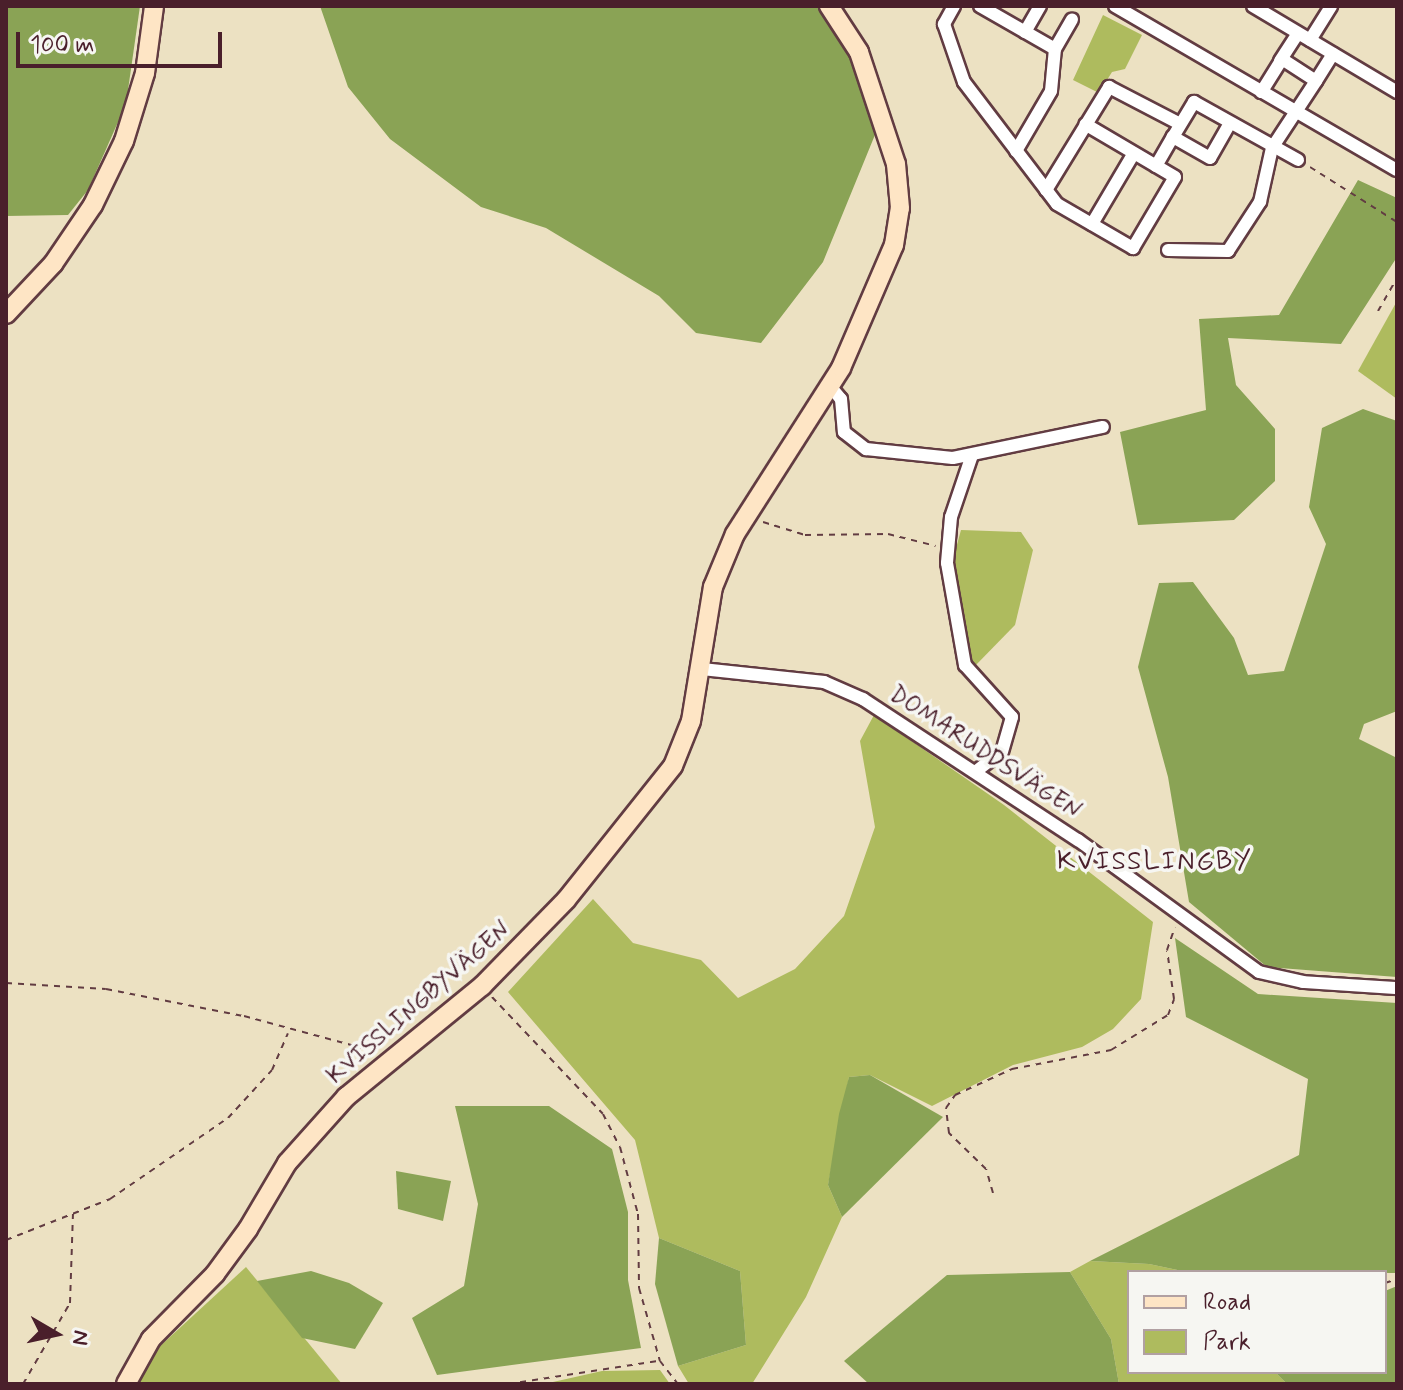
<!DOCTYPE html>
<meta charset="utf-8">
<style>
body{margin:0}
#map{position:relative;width:1403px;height:1390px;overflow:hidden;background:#ece1c2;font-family:Mynerve,sans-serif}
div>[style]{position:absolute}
.green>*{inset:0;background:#aebb5e}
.forest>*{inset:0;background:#8aa355}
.path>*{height:2px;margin-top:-1px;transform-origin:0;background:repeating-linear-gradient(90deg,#623c42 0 6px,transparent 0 12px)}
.roads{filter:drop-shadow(2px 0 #623c42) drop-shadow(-2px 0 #623c42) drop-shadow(0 2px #623c42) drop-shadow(0 -2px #623c42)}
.street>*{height:12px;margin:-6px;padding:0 6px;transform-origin:6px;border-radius:6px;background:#fff}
.secondary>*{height:18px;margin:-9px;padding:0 9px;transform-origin:9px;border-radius:9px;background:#fee5c5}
span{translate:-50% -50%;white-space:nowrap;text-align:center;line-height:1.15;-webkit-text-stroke:7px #f6f6f2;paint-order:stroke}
.street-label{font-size:24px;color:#4a1f2b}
.neighbourhood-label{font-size:26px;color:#4a1f2b;letter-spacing:2px}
.frame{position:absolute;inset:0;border:8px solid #4a1f2b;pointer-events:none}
.legend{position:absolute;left:1127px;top:1270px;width:260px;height:104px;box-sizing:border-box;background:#f6f6f2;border:2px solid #b1a0a2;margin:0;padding:10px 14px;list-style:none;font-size:24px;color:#4a1f2b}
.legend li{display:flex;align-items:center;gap:16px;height:40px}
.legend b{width:40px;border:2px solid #b1a0a2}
.north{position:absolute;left:16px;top:1294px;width:80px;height:80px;-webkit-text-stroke:6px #f6f6f2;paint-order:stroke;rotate:99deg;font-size:22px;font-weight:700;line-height:32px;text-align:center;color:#4a1f2b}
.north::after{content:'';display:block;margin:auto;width:28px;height:36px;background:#4a1f2b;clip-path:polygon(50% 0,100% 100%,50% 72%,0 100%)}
.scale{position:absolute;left:16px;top:32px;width:206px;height:36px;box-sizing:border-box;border:4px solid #4a1f2b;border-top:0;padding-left:10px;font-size:24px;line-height:28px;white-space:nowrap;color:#4a1f2b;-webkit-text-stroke:6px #f6f6f2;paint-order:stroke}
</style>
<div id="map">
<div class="green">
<i style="clip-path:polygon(1103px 15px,1142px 35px,1125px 69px,1112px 72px,1099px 93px,1073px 80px)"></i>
<i style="clip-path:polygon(1397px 301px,1397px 399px,1358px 371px)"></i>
<i style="clip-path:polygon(961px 530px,1021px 532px,1033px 550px,1015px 625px,974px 667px,967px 657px,952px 563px)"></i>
<i style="clip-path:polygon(874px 715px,1004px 805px,1153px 922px,1141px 999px,1113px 1029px,1082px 1047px,1013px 1065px,932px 1106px,870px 1075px,849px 1077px,828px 1185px,842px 1217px,806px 1297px,752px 1384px,689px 1384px,678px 1366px,746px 1345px,740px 1271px,659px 1238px,635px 1140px,508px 992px,593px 899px,633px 943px,701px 960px,738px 998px,795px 969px,844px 916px,875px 827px,860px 741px)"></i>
<i style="clip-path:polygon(1090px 1261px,1149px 1264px,1187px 1272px,1129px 1272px,1129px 1372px,1275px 1372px,1287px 1384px,1119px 1384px,1111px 1339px,1070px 1272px)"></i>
<i style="clip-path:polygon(246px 1267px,342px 1384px,136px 1384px,158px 1348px)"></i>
<i style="clip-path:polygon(660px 1370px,670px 1384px,544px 1384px,602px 1371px)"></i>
</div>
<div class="forest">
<i style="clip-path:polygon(6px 6px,140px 6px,126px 104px,88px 190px,68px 215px,6px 216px)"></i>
<i style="clip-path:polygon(320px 6px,827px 6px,849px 39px,879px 125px,823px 262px,761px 343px,696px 333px,659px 296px,546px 228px,481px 207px,390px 139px,348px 87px)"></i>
<i style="clip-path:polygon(1358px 180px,1397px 198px,1397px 257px,1341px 344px,1228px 338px,1236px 385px,1275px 429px,1275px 481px,1234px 520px,1138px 525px,1120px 432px,1206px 410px,1199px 319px,1279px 315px)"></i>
<i style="clip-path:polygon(1363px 409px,1397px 421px,1397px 711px,1364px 724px,1359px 739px,1397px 758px,1397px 977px,1267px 967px,1189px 902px,1168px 777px,1138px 667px,1159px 583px,1193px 582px,1234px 638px,1248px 675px,1284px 671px,1326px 544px,1309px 507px,1322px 428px)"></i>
<i style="clip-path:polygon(1175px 938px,1258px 994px,1397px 1003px,1397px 1273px,1187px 1272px,1149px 1264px,1090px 1261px,1299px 1155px,1308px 1079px,1186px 1017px)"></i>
<i style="clip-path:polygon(870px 1075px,943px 1117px,842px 1217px,828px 1185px,839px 1114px,849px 1077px)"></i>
<i style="clip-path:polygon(455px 1106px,549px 1106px,612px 1149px,628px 1212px,628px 1280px,641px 1348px,437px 1375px,412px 1318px,464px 1286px,478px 1204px)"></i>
<i style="clip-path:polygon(396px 1171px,451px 1181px,443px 1221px,398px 1209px)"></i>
<i style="clip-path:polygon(659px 1238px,740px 1271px,746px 1345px,678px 1366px,655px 1284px)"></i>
<i style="clip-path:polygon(311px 1271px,349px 1283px,383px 1303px,355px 1349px,302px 1338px,257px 1281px)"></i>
<i style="clip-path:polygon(1070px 1272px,1111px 1339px,1119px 1384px,869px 1384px,844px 1361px,947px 1275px)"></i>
<i style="clip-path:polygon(1397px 1286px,1397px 1384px,1287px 1384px,1275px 1372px,1385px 1372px,1385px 1291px)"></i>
</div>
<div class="path">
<i style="left:1310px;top:167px;width:103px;rotate:32.3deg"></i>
<i style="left:1378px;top:311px;width:38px;rotate:-60deg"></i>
<i style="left:763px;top:522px;width:44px;rotate:17.2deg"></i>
<i style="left:805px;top:535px;width:83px;rotate:-0.7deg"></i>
<i style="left:888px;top:534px;width:49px;rotate:14deg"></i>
<i style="left:6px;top:983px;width:100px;rotate:3.4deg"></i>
<i style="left:106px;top:989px;width:141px;rotate:11.1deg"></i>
<i style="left:244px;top:1016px;width:138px;rotate:15.1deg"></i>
<i style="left:492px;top:997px;width:161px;rotate:46.5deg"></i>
<i style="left:603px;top:1114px;width:37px;rotate:63deg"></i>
<i style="left:620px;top:1147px;width:69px;rotate:75deg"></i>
<i style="left:638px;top:1214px;width:74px;rotate:89.2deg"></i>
<i style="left:639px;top:1288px;width:76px;rotate:74deg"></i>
<i style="left:660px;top:1361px;width:29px;rotate:52deg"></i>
<i style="left:993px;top:1193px;width:25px;rotate:-106deg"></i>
<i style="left:986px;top:1169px;width:52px;rotate:-135.8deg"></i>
<i style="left:949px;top:1133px;width:25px;rotate:-97deg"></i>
<i style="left:946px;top:1108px;width:16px;rotate:-55deg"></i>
<i style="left:955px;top:1095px;width:63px;rotate:-24.5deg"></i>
<i style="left:1012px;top:1069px;width:101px;rotate:-10.9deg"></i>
<i style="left:1111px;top:1050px;width:67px;rotate:-31.6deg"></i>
<i style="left:1168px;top:1015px;width:17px;rotate:-69deg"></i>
<i style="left:1174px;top:999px;width:49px;rotate:-98.1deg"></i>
<i style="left:1167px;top:950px;width:24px;rotate:-71deg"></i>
<i style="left:6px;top:1240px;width:112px;rotate:-21.5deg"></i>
<i style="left:110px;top:1199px;width:143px;rotate:-34.5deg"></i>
<i style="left:228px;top:1118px;width:65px;rotate:-47.5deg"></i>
<i style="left:272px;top:1070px;width:40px;rotate:-66.6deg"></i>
<i style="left:1385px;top:1283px;width:13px;rotate:-18deg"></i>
<i style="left:23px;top:1384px;width:94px;rotate:-59.9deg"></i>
<i style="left:70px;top:1303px;width:89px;rotate:-88.1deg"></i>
<i style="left:508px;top:1384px;width:153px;rotate:-8.7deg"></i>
</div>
<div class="roads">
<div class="street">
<i style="left:954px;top:6px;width:21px;rotate:119deg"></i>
<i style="left:944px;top:24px;width:61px;rotate:71deg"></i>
<i style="left:964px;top:82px;width:153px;rotate:52.7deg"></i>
<i style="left:1057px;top:204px;width:88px;rotate:30.1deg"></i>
<i style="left:1133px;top:248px;width:82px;rotate:-59.4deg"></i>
<i style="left:1175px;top:177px;width:104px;rotate:-149.5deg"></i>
<i style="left:980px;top:6px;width:86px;rotate:29.8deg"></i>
<i style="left:1115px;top:6px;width:326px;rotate:30.2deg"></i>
<i style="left:1253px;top:6px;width:168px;rotate:30.8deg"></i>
<i style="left:1025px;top:32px;width:30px;rotate:-60deg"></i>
<i style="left:1310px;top:40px;width:40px;rotate:-58deg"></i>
<i style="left:1280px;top:61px;width:33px;rotate:-57deg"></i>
<i style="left:1316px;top:81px;width:32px;rotate:-58deg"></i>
<i style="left:1230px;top:123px;width:40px;rotate:119.7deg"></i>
<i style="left:1210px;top:158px;width:43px;rotate:-150.4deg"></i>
<i style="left:1173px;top:137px;width:41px;rotate:-59deg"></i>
<i style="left:1194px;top:102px;width:119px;rotate:29.1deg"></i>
<i style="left:1016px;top:151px;width:69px;rotate:-59.7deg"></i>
<i style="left:1051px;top:91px;width:42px;rotate:-84.6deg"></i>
<i style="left:1055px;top:49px;width:34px;rotate:-60deg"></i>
<i style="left:1156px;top:166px;width:34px;rotate:-60deg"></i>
<i style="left:1046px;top:190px;width:121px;rotate:-58.5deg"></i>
<i style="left:1109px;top:87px;width:80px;rotate:27.5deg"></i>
<i style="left:1092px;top:224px;width:82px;rotate:-59.4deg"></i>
<i style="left:1168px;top:250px;width:60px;rotate:1deg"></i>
<i style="left:1228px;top:251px;width:59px;rotate:-56.9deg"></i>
<i style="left:1260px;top:202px;width:55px;rotate:-77.5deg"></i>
<i style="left:1272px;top:148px;width:80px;rotate:-56.7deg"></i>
<i style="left:1316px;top:81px;width:40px;rotate:-147.1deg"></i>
<i style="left:1282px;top:59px;width:39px;rotate:122deg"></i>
<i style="left:830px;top:386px;width:17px;rotate:50deg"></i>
<i style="left:841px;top:399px;width:33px;rotate:85deg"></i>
<i style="left:844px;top:432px;width:28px;rotate:38deg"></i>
<i style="left:866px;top:449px;width:87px;rotate:5.9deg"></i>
<i style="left:953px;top:458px;width:153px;rotate:-11.7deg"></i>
<i style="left:972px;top:455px;width:65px;rotate:108.7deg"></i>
<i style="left:951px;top:517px;width:46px;rotate:95deg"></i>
<i style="left:947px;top:563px;width:104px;rotate:80deg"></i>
<i style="left:965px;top:665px;width:70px;rotate:47.9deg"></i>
<i style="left:1012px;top:717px;width:35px;rotate:106deg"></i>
<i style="left:1002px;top:751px;width:34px;rotate:142deg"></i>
<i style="left:702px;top:669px;width:123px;rotate:6.1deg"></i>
<i style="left:824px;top:682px;width:43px;rotate:23.6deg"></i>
<i style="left:863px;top:699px;width:257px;rotate:33.3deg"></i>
<i style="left:1078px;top:840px;width:224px;rotate:36.1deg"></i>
<i style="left:1259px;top:972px;width:45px;rotate:12.8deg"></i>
<i style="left:1303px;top:982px;width:94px;rotate:3.7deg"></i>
</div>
<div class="secondary">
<i style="left:6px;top:314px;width:69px;rotate:-46.8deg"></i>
<i style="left:53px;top:264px;width:71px;rotate:-55.9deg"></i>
<i style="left:93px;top:205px;width:71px;rotate:-64.2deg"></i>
<i style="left:124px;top:141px;width:71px;rotate:-72.8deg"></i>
<i style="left:145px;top:73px;width:68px;rotate:-82.3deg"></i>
<i style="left:126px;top:1384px;width:51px;rotate:-60.9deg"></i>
<i style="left:151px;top:1339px;width:91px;rotate:-45.4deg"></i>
<i style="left:215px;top:1274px;width:56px;rotate:-53.7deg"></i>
<i style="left:248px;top:1229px;width:77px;rotate:-59.4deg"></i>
<i style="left:287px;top:1163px;width:89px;rotate:-48.2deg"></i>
<i style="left:346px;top:1097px;width:176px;rotate:-39.2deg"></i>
<i style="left:482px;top:986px;width:120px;rotate:-45.7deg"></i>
<i style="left:566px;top:900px;width:171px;rotate:-51.4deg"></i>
<i style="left:673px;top:766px;width:48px;rotate:-68.2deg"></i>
<i style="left:691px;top:721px;width:136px;rotate:-80.7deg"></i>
<i style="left:713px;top:587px;width:57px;rotate:-67.5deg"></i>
<i style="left:735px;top:534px;width:197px;rotate:-57.4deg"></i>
<i style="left:841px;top:368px;width:134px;rotate:-66.7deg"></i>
<i style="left:894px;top:245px;width:37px;rotate:-81deg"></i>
<i style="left:900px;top:208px;width:44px;rotate:-95.2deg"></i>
<i style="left:896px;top:164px;width:118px;rotate:-108.3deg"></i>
<i style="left:859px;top:52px;width:55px;rotate:-123.1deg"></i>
</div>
</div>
<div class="street-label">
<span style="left:985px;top:753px;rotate:33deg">DOMARUDDSVÄGEN</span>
<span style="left:419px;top:1003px;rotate:-41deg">KVISSLINGBYVÄGEN</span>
</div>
<div class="neighbourhood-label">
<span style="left:1155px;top:863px">KVISSLINGBY</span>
</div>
<div class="frame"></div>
<ul class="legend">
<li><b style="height:10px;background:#fee5c5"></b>Road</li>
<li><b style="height:22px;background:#aebb5e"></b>Park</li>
</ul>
<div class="north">N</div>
<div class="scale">100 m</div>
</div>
